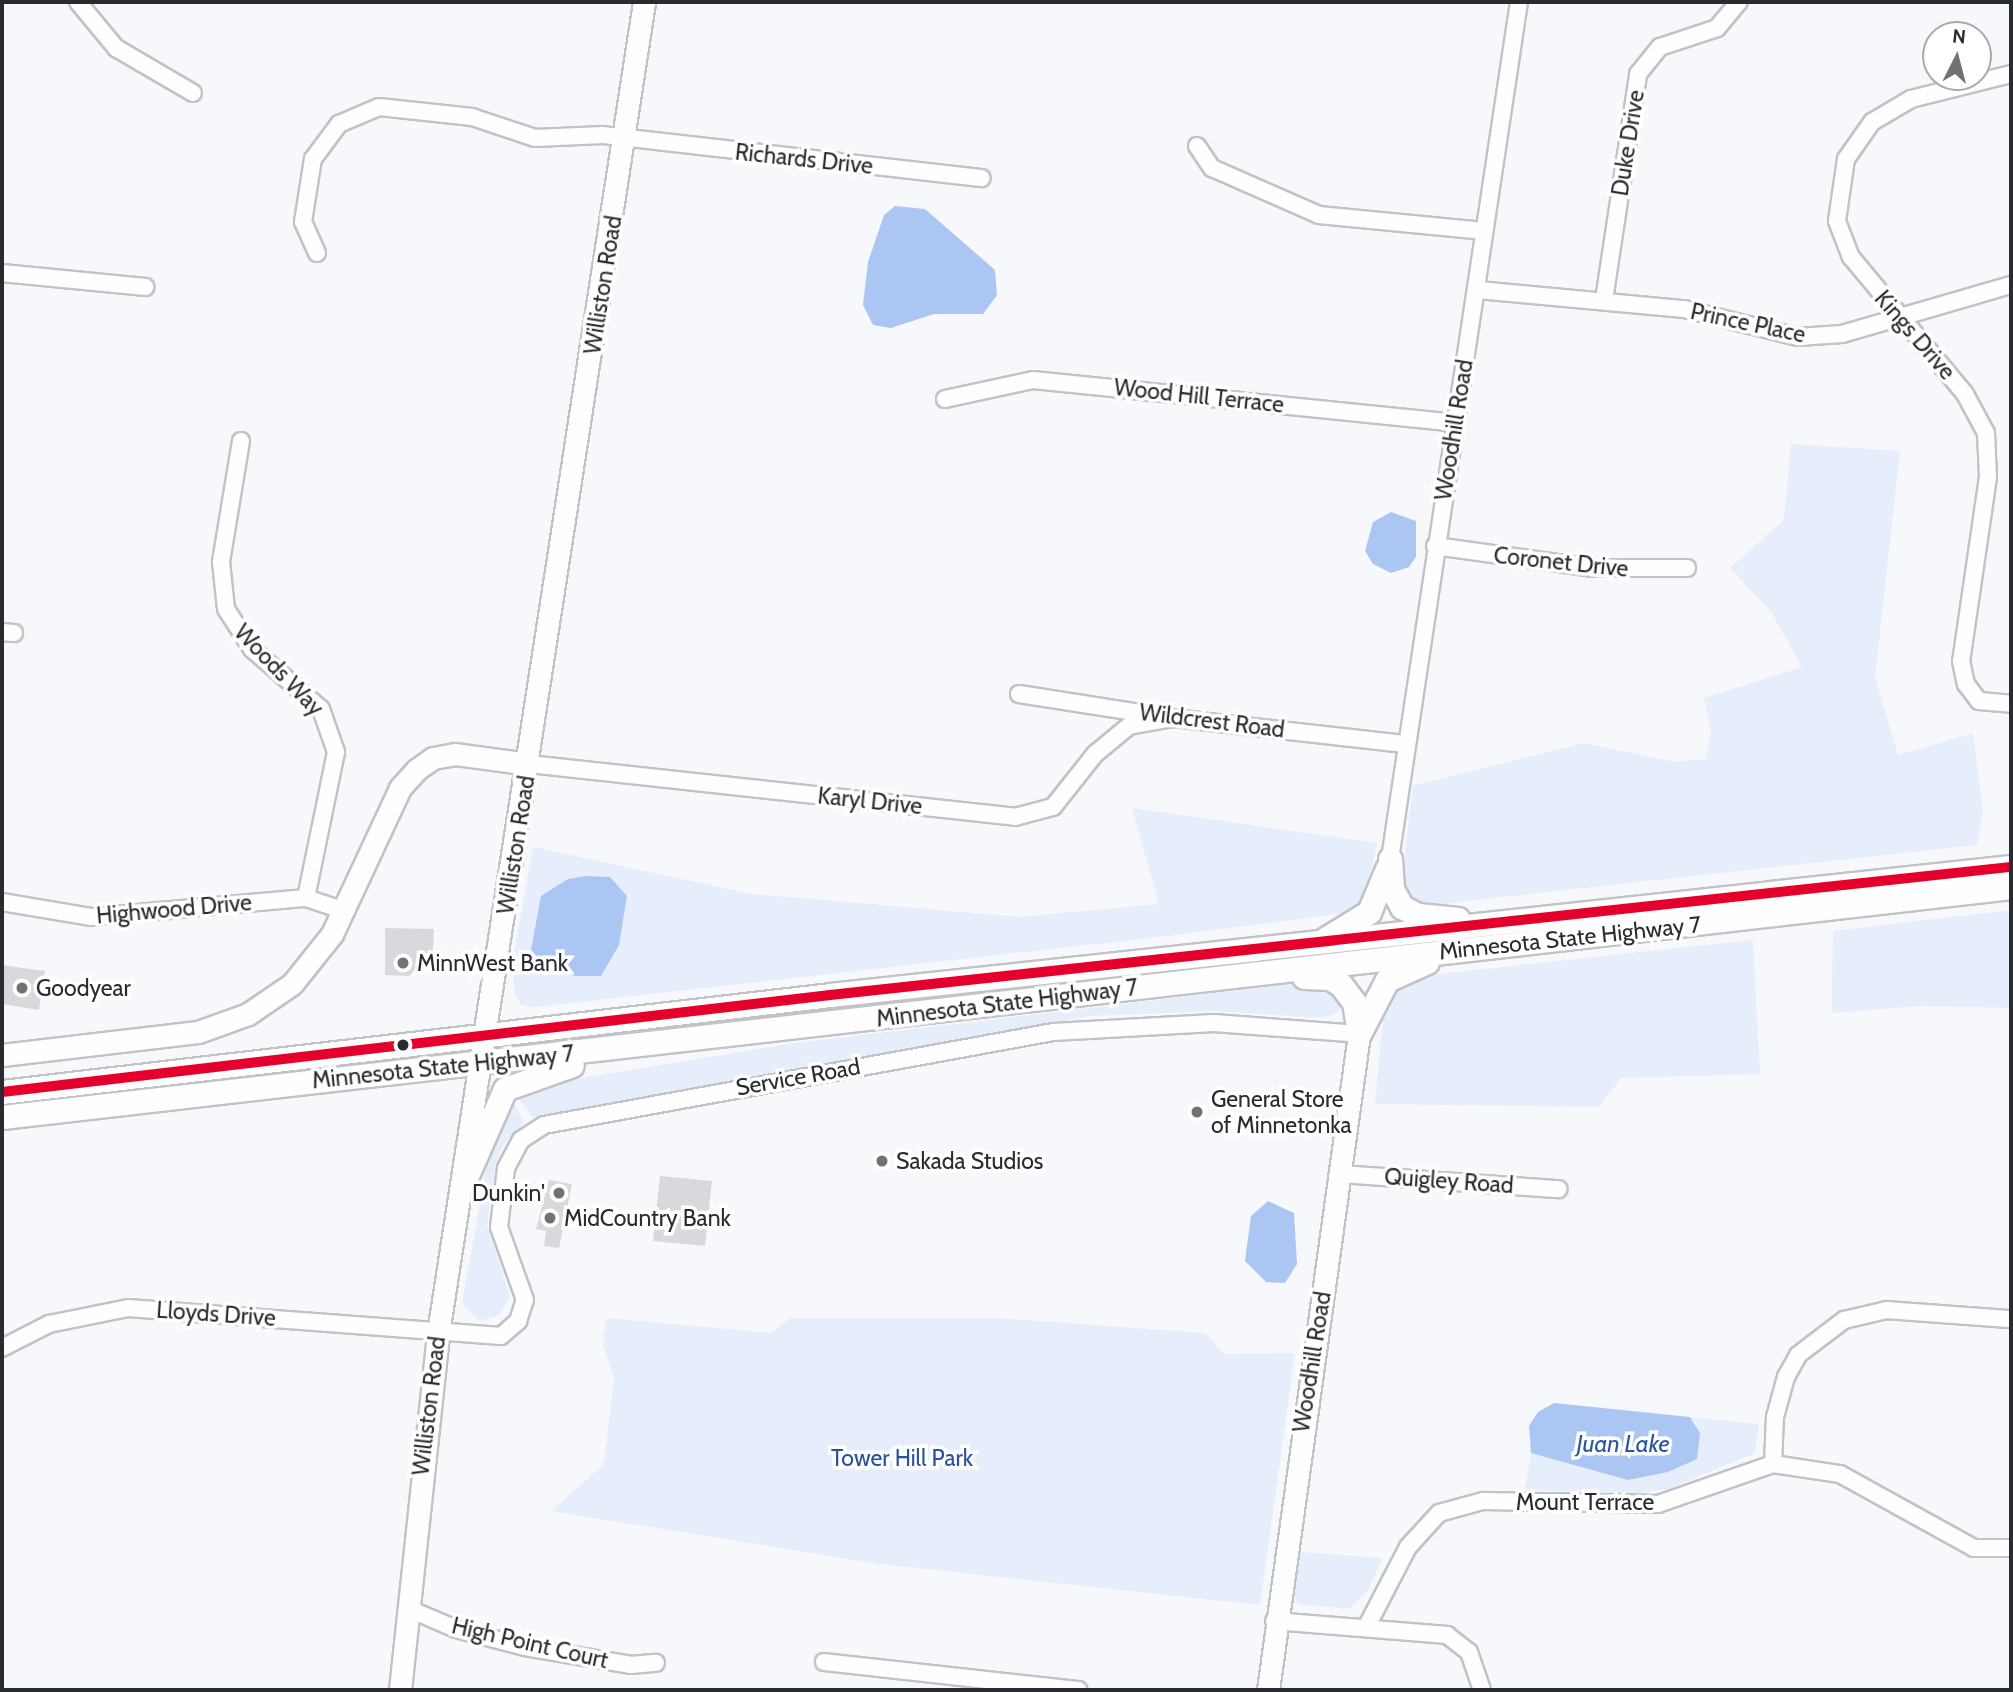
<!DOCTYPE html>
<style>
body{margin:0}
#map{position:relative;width:2013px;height:1692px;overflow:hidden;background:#f6f8fb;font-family:Cabin,sans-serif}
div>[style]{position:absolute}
.green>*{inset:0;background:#e6eefc}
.water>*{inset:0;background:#acc6f4}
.building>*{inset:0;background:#d7d9dc}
.roads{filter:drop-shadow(2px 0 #c1c3c7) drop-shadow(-2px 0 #c1c3c7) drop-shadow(0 2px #c1c3c7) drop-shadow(0 -2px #c1c3c7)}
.street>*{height:16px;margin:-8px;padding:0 8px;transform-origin:8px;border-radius:8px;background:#fefefe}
.secondary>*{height:21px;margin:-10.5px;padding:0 10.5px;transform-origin:10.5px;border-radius:10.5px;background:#fefefe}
.primary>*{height:23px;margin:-11.5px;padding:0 11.5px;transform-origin:11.5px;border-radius:11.5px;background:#fefefe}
.bus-1>*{height:10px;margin:-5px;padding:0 5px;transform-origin:5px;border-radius:5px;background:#e4002b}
.dots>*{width:19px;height:19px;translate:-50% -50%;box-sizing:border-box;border:4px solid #fff;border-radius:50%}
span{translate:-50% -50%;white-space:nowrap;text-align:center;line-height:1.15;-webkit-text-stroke:7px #fff;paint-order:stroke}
.street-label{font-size:23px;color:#282b2f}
.poi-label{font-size:23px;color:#282b2f}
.left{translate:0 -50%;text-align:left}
.right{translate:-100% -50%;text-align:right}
.park-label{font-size:23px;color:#29529c}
.water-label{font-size:24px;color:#2b549f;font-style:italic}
.frame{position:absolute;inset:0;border:4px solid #282b2f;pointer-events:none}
.north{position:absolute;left:1922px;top:21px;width:70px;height:70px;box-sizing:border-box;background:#fff;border:2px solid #a9aaac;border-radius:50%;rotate:6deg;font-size:19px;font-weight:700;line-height:28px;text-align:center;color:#282b2f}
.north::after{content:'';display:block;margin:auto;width:24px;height:32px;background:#707376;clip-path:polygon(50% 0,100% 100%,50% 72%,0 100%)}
</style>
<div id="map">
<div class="green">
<i style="clip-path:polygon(1791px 444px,1900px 451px,1875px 677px,1898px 755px,1973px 733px,1983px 812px,1977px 845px,1429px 905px,1410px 897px,1401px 883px,1413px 786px,1584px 743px,1675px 762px,1706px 759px,1711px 732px,1704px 698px,1802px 667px,1772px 613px,1730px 568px,1784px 520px)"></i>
<i style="clip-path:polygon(1132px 808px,1377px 843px,1365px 898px,1345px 913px,1167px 936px,535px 1007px,521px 1005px,515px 994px,512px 964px,533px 847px,752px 894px,1020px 917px,1159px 904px)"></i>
<i style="clip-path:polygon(2011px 910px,2011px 1008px,1922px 1006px,1832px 1013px,1833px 931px)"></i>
<i style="clip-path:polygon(1753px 940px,1760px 1074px,1621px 1078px,1599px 1107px,1375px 1104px,1384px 1005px,1393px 990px,1418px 976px)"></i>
<i style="clip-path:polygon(1308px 982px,1338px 996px,1340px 1012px,1322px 1018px,1212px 1011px,1090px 1016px,532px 1117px,516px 1095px,532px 1086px,788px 1044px)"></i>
<i style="clip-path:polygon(512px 1099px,524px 1123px,503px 1145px,496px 1162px,487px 1224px,510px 1297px,499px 1315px,479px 1321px,462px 1303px,496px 1114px)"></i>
<i style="clip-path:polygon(606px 1318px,771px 1333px,790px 1318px,999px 1318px,1205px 1333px,1224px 1354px,1295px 1353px,1260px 1605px,880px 1564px,551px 1511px,604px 1464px,614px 1378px,603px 1345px)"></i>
<i style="clip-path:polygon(1690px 1417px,1759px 1424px,1755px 1453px,1668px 1489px,1631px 1494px,1525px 1490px,1531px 1453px,1629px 1480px,1697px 1424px)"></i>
<i style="clip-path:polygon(1299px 1552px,1382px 1558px,1368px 1591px,1349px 1609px,1299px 1604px,1293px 1596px)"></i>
</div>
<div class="water">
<i style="clip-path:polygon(895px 206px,925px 209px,995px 270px,997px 295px,983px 314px,934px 314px,891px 328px,873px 325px,863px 305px,868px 262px,884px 215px)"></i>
<i style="clip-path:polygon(1391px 512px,1416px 521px,1416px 557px,1409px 567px,1391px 573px,1373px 564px,1365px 551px,1373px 522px)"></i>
<i style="clip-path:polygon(586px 876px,610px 877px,627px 896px,619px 945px,601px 976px,575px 976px,545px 965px,531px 950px,541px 896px,568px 879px)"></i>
<i style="clip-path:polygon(1268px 1201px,1294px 1213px,1297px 1264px,1285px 1283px,1266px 1282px,1245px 1261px,1251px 1216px)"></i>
<i style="clip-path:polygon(1554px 1403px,1690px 1417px,1700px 1433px,1697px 1459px,1668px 1472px,1628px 1480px,1531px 1453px,1529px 1426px,1538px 1412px)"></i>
</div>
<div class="building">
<i style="clip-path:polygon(385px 928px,434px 929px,433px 952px,409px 976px,385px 975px)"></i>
<i style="clip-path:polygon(2px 965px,45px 971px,39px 1010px,2px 1004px)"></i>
<i style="clip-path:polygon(660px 1176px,712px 1181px,705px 1246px,653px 1241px)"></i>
<i style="clip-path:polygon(549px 1180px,572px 1184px,559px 1248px,544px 1246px,546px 1231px,536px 1229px)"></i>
</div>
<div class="roads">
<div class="street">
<i style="left:78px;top:2px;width:60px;rotate:50.4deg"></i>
<i style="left:116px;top:48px;width:89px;rotate:30.3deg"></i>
<i style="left:2011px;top:74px;width:103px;rotate:166deg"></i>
<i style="left:1911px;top:99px;width:45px;rotate:149.5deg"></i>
<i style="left:1872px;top:122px;width:45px;rotate:125.1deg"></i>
<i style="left:1846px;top:159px;width:63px;rotate:98.3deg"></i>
<i style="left:1837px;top:221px;width:39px;rotate:69deg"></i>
<i style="left:1851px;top:257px;width:178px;rotate:50.2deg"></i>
<i style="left:1965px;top:394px;width:44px;rotate:61.7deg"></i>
<i style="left:1986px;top:433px;width:44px;rotate:87.4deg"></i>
<i style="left:1988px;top:477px;width:186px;rotate:98.3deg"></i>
<i style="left:1961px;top:661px;width:24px;rotate:78deg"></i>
<i style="left:1966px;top:684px;width:21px;rotate:53deg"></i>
<i style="left:1979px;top:701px;width:32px;rotate:5deg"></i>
<i style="left:1197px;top:146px;width:27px;rotate:56deg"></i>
<i style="left:1212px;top:168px;width:117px;rotate:23.7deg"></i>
<i style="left:1319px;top:215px;width:166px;rotate:5.5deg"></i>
<i style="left:317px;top:253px;width:34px;rotate:-114deg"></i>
<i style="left:303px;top:222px;width:64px;rotate:-81deg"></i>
<i style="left:313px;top:159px;width:44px;rotate:-53.4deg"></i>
<i style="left:339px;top:124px;width:43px;rotate:-23deg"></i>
<i style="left:379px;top:107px;width:94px;rotate:6.1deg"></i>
<i style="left:472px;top:117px;width:66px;rotate:18.4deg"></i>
<i style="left:535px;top:138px;width:68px;rotate:-2.5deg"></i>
<i style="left:603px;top:135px;width:381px;rotate:6.5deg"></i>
<i style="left:2px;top:273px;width:144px;rotate:5.6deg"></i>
<i style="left:1478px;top:290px;width:207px;rotate:5.3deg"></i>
<i style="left:1684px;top:309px;width:117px;rotate:13.8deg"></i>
<i style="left:1798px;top:337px;width:44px;rotate:-3.9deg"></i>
<i style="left:1842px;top:334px;width:176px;rotate:-16.2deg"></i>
<i style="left:1604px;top:300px;width:229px;rotate:-81.4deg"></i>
<i style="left:1638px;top:74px;width:35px;rotate:-51deg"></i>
<i style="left:1660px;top:47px;width:60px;rotate:-18.4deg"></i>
<i style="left:1717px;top:28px;width:34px;rotate:-50deg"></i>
<i style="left:945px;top:399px;width:90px;rotate:-12.2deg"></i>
<i style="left:1033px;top:380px;width:424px;rotate:5.8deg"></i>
<i style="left:241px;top:441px;width:123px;rotate:99.4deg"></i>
<i style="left:221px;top:562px;width:47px;rotate:83.9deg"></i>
<i style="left:226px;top:609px;width:48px;rotate:57deg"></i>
<i style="left:252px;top:649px;width:91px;rotate:41deg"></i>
<i style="left:321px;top:709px;width:46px;rotate:70.8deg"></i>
<i style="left:336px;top:752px;width:149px;rotate:101.6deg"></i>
<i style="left:1435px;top:546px;width:160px;rotate:7.9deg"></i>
<i style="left:1593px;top:568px;width:94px"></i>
<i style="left:2px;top:632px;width:12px;rotate:5deg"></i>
<i style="left:1019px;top:694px;width:156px;rotate:8.9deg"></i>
<i style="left:1173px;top:718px;width:233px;rotate:6.4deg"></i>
<i style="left:529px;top:764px;width:489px;rotate:6.2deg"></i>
<i style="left:1015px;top:817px;width:39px;rotate:-15deg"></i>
<i style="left:1053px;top:807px;width:68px;rotate:-51.6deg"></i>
<i style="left:1095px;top:754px;width:44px;rotate:-39.5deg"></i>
<i style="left:1129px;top:726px;width:45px;rotate:-10.3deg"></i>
<i style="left:1390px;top:859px;width:867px;rotate:-81.44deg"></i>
<i style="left:2px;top:902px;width:91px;rotate:9.5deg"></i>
<i style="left:92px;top:917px;width:215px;rotate:-5.1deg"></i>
<i style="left:306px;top:898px;width:41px;rotate:18.4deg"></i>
<i style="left:1341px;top:1174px;width:218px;rotate:4deg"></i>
<i style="left:2px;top:1348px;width:53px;rotate:-27.1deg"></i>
<i style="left:49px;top:1324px;width:81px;rotate:-11.4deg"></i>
<i style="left:128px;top:1308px;width:374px;rotate:4.3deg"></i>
<i style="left:501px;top:1336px;width:23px;rotate:-41deg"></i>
<i style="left:518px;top:1321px;width:22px;rotate:-72deg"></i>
<i style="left:525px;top:1300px;width:77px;rotate:-109.6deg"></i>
<i style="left:499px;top:1227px;width:59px;rotate:-83.2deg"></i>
<i style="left:506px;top:1168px;width:32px;rotate:-62deg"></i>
<i style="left:521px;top:1140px;width:27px;rotate:-33deg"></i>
<i style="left:544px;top:1125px;width:517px;rotate:-10.35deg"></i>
<i style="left:1053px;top:1032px;width:161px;rotate:-3.2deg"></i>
<i style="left:1214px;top:1023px;width:145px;rotate:4.3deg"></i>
<i style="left:1773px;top:1464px;width:47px;rotate:-87.6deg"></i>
<i style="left:1775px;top:1417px;width:41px;rotate:-74.6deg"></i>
<i style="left:1786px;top:1377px;width:25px;rotate:-61deg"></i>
<i style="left:1798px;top:1355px;width:58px;rotate:-37.3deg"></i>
<i style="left:1844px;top:1320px;width:44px;rotate:-13.1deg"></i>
<i style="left:1887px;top:1310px;width:124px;rotate:4.2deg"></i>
<i style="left:407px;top:1608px;width:53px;rotate:23.2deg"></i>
<i style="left:456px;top:1629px;width:71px;rotate:14.6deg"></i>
<i style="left:525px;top:1647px;width:108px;rotate:9.6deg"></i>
<i style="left:631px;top:1665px;width:25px;rotate:-5deg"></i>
<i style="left:1274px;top:1621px;width:174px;rotate:4.6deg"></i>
<i style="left:1447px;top:1635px;width:28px;rotate:38deg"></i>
<i style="left:1469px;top:1652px;width:40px;rotate:71.1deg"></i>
<i style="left:1366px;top:1628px;width:91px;rotate:-62.6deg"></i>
<i style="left:1408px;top:1547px;width:46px;rotate:-47.6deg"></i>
<i style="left:1439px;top:1513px;width:46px;rotate:-15.3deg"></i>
<i style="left:1483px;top:1501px;width:175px;rotate:1deg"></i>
<i style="left:1658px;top:1504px;width:122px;rotate:-19.2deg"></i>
<i style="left:1773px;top:1464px;width:68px;rotate:8.5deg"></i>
<i style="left:1840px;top:1474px;width:153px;rotate:28.9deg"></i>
<i style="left:1974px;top:1548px;width:37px"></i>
<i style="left:824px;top:1662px;width:256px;rotate:6.3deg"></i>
</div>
<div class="secondary">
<i style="left:2px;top:1055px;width:197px;rotate:-6.7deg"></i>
<i style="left:198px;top:1032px;width:53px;rotate:-19.8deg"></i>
<i style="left:248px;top:1014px;width:53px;rotate:-34.3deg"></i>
<i style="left:292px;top:984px;width:64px;rotate:-51.3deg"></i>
<i style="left:332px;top:934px;width:161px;rotate:-65deg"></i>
<i style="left:400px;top:788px;width:24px;rotate:-48deg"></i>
<i style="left:416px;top:770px;width:21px;rotate:-35deg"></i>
<i style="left:433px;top:758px;width:22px;rotate:-10deg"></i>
<i style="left:455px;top:754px;width:75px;rotate:7.7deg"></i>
<i style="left:400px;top:1690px;width:359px;rotate:-83.9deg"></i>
<i style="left:438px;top:1333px;width:1347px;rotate:-81.2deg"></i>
<i style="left:1268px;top:1690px;width:662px;rotate:-82.1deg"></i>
</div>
<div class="primary">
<i style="left:1390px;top:859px;width:30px;rotate:86deg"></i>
<i style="left:1392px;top:889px;width:21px;rotate:61deg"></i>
<i style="left:1402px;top:907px;width:18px;rotate:27deg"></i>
<i style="left:1418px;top:915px;width:40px;rotate:5.7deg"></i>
<i style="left:1325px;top:939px;width:52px;rotate:-31.5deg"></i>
<i style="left:1369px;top:912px;width:47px;rotate:-67.3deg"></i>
<i style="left:1304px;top:977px;width:26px;rotate:2deg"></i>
<i style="left:1330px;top:978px;width:13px;rotate:32deg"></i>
<i style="left:1341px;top:985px;width:21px;rotate:53deg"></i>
<i style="left:1354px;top:1002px;width:32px;rotate:81deg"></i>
<i style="left:1359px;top:1034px;width:61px;rotate:-62.6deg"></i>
<i style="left:1387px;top:980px;width:44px;rotate:-24.2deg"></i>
<i style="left:2px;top:1092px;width:834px;rotate:-6.68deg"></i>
<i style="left:830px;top:995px;width:1188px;rotate:-6.19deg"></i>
<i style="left:2px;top:1117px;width:2022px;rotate:-6.53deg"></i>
<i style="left:465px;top:1180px;width:99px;rotate:-66.3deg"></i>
<i style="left:505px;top:1089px;width:71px;rotate:-19.7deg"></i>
</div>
</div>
<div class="bus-1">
<i style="left:2px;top:1092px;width:834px;rotate:-6.68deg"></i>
<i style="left:830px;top:995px;width:1188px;rotate:-6.19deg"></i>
</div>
<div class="dots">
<i style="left:403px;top:963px;background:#707376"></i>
<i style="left:22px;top:988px;background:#707376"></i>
<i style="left:403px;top:1045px;background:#282b2f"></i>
<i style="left:1197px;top:1112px;background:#707376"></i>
<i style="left:882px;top:1161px;background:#707376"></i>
<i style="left:559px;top:1193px;background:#707376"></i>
<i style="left:550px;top:1218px;background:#707376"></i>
</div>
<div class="street-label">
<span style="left:1628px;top:143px;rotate:-81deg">Duke Drive</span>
<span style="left:804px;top:159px;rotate:6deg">Richards Drive</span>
<span style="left:603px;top:285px;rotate:-81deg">Williston Road</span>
<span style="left:1748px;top:323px;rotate:12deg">Prince Place</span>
<span style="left:1915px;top:335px;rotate:49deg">Kings Drive</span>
<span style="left:1199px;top:396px;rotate:6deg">Wood Hill Terrace</span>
<span style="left:1454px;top:430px;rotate:-81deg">Woodhill Road</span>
<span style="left:1561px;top:562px;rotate:6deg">Coronet Drive</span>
<span style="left:279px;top:670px;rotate:46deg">Woods Way</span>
<span style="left:1212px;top:721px;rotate:7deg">Wildcrest Road</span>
<span style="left:870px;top:801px;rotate:6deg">Karyl Drive</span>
<span style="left:516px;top:845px;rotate:-81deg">Williston Road</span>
<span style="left:174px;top:909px;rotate:-5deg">Highwood Drive</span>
<span style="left:1570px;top:938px;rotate:-6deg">Minnesota State Highway 7</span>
<span style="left:1007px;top:1003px;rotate:-7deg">Minnesota State Highway 7</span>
<span style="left:443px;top:1067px;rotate:-6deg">Minnesota State Highway 7</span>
<span style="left:798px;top:1077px;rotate:-10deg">Service Road</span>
<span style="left:1449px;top:1181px;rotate:4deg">Quigley Road</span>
<span style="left:216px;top:1314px;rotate:4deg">Lloyds Drive</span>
<span style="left:1312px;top:1362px;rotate:-81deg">Woodhill Road</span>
<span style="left:429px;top:1406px;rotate:-83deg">Williston Road</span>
<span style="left:1585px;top:1502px">Mount Terrace</span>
<span style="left:530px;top:1643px;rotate:13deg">High Point Court</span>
</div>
<div class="poi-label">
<span class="left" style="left:417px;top:963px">MinnWest Bank</span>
<span class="left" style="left:36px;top:988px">Goodyear</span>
<span class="left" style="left:1211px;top:1112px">General Store<br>of Minnetonka</span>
<span class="left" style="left:896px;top:1161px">Sakada Studios</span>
<span class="right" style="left:545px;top:1193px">Dunkin'</span>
<span class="left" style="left:564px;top:1218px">MidCountry Bank</span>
</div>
<div class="park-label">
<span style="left:902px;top:1458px">Tower Hill Park</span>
</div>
<div class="water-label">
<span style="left:1623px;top:1444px">Juan Lake</span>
</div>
<div class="frame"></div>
<div class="north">N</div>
</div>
